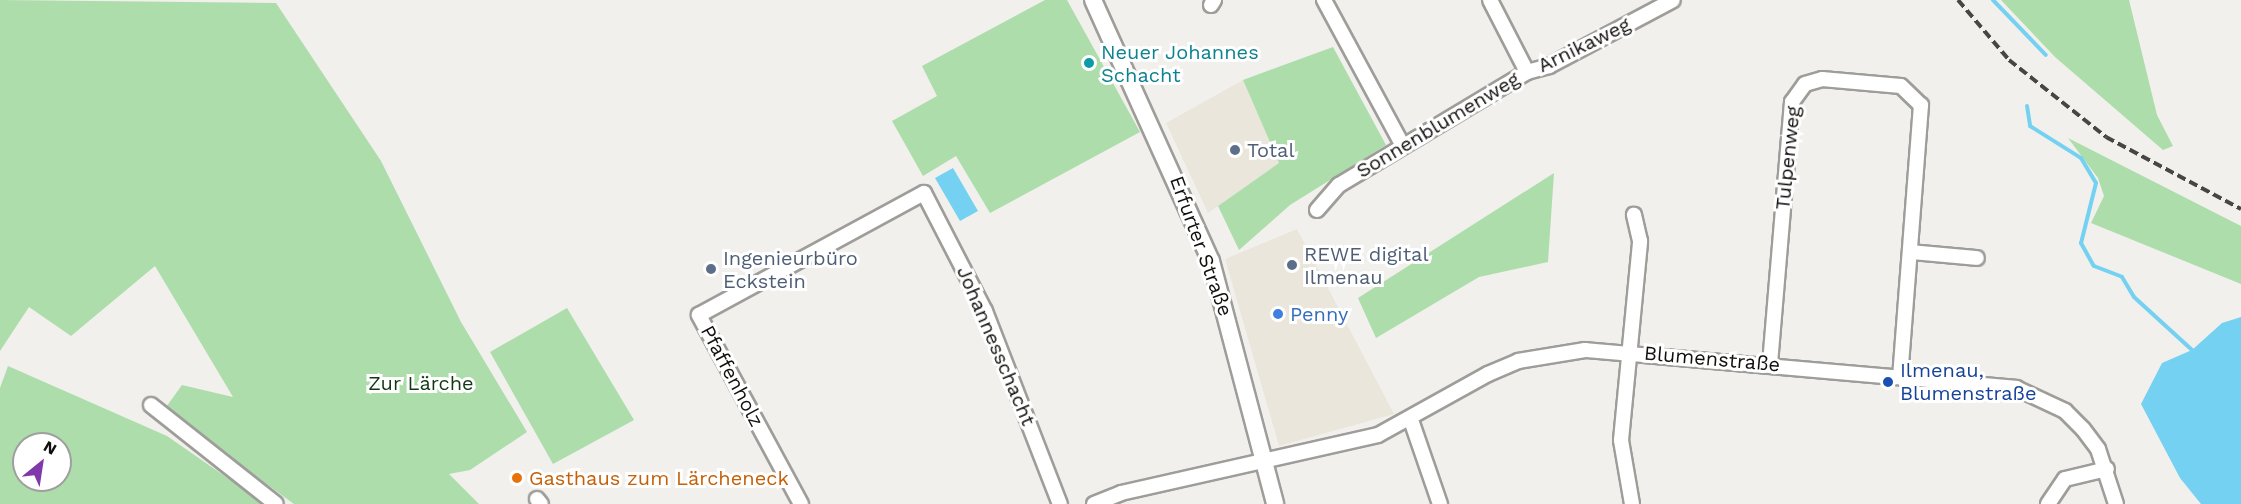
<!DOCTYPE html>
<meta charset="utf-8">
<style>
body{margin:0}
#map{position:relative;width:2241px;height:504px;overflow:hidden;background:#f1f0ec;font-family:"Work Sans",sans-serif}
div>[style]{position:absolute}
.built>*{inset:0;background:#eae6db}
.green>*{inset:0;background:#adddab}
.water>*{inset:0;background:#75d1f1}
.stream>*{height:4px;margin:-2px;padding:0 2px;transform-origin:2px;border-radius:2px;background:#75d1f1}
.roads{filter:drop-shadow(2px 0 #9e9d99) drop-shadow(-2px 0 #9e9d99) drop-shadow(0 2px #9e9d99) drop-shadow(0 -2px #9e9d99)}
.minor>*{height:14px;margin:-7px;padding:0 7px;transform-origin:7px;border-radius:7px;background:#fff}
.major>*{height:16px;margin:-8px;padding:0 8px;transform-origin:8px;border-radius:8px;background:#fff}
.rail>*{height:4px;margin-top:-2px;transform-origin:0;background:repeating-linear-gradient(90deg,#474644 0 9px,transparent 0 13.5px)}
.dots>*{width:16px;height:16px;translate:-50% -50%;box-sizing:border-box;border:3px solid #fff;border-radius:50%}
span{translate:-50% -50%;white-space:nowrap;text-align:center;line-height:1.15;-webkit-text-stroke:6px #fff;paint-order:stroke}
.street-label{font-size:20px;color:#11100f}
.culture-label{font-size:20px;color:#0d838f}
.left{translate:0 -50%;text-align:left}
.service-label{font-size:20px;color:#4e5e75}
.shop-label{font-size:20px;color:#366cbe}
.transit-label{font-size:20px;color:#164399}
.park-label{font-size:20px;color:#113812}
.food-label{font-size:20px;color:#c56008}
.north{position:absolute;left:12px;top:432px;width:60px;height:60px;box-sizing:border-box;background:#fff;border:2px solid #a09f9f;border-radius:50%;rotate:30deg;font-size:16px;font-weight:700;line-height:24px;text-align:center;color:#11100f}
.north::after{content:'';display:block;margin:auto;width:21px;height:27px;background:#8038aa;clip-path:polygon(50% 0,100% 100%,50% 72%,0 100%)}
</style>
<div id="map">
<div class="built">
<i style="clip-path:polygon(1243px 80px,1279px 163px,1208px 213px,1166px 123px)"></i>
<i style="clip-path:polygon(1297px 229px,1394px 414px,1279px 446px,1225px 259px)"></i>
</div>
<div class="green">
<i style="clip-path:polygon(0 0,276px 3px,381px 161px,461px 322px,527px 432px,470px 470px,449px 474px,479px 504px,294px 504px,164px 410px,182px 385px,233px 397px,155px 266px,71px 336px,29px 307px,0 351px)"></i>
<i style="clip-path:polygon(1045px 0,1067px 0,1140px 132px,990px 213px,956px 156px,923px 176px,892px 121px,937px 96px,922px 66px)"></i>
<i style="clip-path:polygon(2001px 0,2129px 0,2157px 115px,2173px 146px,2163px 150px,2055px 57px)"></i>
<i style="clip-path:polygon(1333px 47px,1386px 145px,1290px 205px,1239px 250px,1218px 206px,1279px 163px,1243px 80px)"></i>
<i style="clip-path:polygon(2068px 138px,2241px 226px,2241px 284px,2091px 223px,2104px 196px,2098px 178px)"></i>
<i style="clip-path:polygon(1554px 173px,1548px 262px,1479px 277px,1376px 338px,1358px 298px)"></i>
<i style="clip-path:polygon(567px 308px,634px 420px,553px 464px,490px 352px)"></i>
<i style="clip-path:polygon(evenodd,8px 366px,167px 436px,265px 504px,0 504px,0 388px,8px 366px,24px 444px,60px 444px,60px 480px,24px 480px,24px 444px)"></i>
</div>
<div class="water">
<i style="clip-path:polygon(953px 168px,978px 211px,960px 221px,935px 178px)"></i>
<i style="clip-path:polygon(2241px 317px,2241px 504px,2201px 504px,2180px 478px,2141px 404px,2162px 363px,2192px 350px,2222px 323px)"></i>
</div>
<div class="stream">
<i style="left:1993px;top:0;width:76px;rotate:46.1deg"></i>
<i style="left:2027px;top:106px;width:20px;rotate:81deg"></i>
<i style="left:2030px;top:126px;width:60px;rotate:32.1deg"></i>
<i style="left:2081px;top:158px;width:29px;rotate:59deg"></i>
<i style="left:2096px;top:183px;width:62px;rotate:104deg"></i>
<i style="left:2081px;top:243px;width:26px;rotate:61deg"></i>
<i style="left:2094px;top:266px;width:30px;rotate:21deg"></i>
<i style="left:2122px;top:277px;width:23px;rotate:59deg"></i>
<i style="left:2134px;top:297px;width:79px;rotate:42.4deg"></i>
</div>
<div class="roads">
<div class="minor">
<i style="left:1324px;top:0;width:166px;rotate:61.6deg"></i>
<i style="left:1490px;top:0;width:81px;rotate:62.8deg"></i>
<i style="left:1211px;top:5px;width:6px;rotate:-59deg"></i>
<i style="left:1317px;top:210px;width:33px;rotate:-49deg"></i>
<i style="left:1339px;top:185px;width:219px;rotate:-31deg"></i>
<i style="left:1527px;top:72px;width:23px;rotate:-15deg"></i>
<i style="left:1549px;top:66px;width:140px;rotate:-28deg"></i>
<i style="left:1911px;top:252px;width:66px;rotate:5.2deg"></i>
<i style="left:1770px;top:364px;width:263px;rotate:-85.2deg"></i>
<i style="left:1792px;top:102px;width:22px;rotate:-54deg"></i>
<i style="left:1805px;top:84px;width:18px;rotate:-16deg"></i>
<i style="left:1822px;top:79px;width:79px;rotate:5.1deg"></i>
<i style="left:1901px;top:86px;width:28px;rotate:44deg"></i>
<i style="left:1921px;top:105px;width:271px;rotate:94.4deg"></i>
<i style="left:151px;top:405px;width:159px;rotate:38.4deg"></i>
<i style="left:1411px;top:420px;width:89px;rotate:71deg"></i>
<i style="left:537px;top:499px;width:6px;rotate:51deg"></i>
<i style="left:801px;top:504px;width:215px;rotate:-118.4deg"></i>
<i style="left:699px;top:315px;width:256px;rotate:-28.5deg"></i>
<i style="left:924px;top:193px;width:133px;rotate:62.7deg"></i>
<i style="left:985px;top:311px;width:207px;rotate:68.8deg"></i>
<i style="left:1094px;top:504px;width:29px;rotate:-22deg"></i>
<i style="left:1121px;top:493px;width:263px;rotate:-12.7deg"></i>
<i style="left:1378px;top:435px;width:126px;rotate:-29deg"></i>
<i style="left:1488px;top:374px;width:33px;rotate:-23deg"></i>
<i style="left:1518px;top:361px;width:68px;rotate:-9.3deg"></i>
<i style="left:1585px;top:350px;width:433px;rotate:5deg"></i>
<i style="left:2016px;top:388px;width:54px;rotate:25.1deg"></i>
<i style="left:2065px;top:411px;width:25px;rotate:45deg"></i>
<i style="left:2083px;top:429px;width:25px;rotate:53deg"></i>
<i style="left:2098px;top:449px;width:58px;rotate:71.9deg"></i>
<i style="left:1632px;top:504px;width:65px;rotate:-99.8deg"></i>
<i style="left:1621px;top:440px;width:200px;rotate:-84.5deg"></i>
<i style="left:1640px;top:241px;width:27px;rotate:-103deg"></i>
<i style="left:2048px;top:504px;width:30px;rotate:-56deg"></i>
<i style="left:2065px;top:479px;width:43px;rotate:-13.4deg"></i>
</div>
<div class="major">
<i style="left:1093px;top:0;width:286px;rotate:65.7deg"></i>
<i style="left:1211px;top:261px;width:251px;rotate:75.2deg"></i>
</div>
</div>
<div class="rail">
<i style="left:1958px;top:0;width:79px;rotate:49.6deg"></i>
<i style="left:2009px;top:60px;width:124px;rotate:38.4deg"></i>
<i style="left:2106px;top:137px;width:153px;rotate:28.1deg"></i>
</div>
<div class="dots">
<i style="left:1089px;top:63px;background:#0f9aa8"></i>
<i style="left:1235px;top:150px;background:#5c6f8a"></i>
<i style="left:1292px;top:265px;background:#5c6f8a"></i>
<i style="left:711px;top:269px;background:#5c6f8a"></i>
<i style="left:1278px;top:314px;background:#3f7fe0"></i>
<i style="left:1888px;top:382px;background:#1a4fb4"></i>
<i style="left:517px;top:478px;background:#e8710a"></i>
</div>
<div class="street-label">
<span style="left:1584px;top:45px;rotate:-26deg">Arnikaweg</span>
<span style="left:1438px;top:125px;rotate:-31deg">Sonnenblumenweg</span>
<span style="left:1788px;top:158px;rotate:-84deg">Tulpenweg</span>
<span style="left:1201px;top:246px;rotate:70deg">Erfurter Straße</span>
<span style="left:996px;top:346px;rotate:67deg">Johannesschacht</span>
<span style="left:1712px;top:359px;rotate:5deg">Blumenstraße</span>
<span style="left:732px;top:376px;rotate:62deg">Pfaffenholz</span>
</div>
<div class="culture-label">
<span class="left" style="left:1101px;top:64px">Neuer Johannes<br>Schacht</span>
</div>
<div class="service-label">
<span class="left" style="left:1247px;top:150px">Total</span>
<span class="left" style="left:1304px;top:266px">REWE digital<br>Ilmenau</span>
<span class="left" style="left:723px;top:270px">Ingenieurbüro<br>Eckstein</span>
</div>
<div class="shop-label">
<span class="left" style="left:1290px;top:314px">Penny</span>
</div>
<div class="transit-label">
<span class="left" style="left:1900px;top:382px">Ilmenau,<br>Blumenstraße</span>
</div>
<div class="park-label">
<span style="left:421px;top:383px">Zur Lärche</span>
</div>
<div class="food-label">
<span class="left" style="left:529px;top:478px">Gasthaus zum Lärcheneck</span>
</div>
<div class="north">N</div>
</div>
